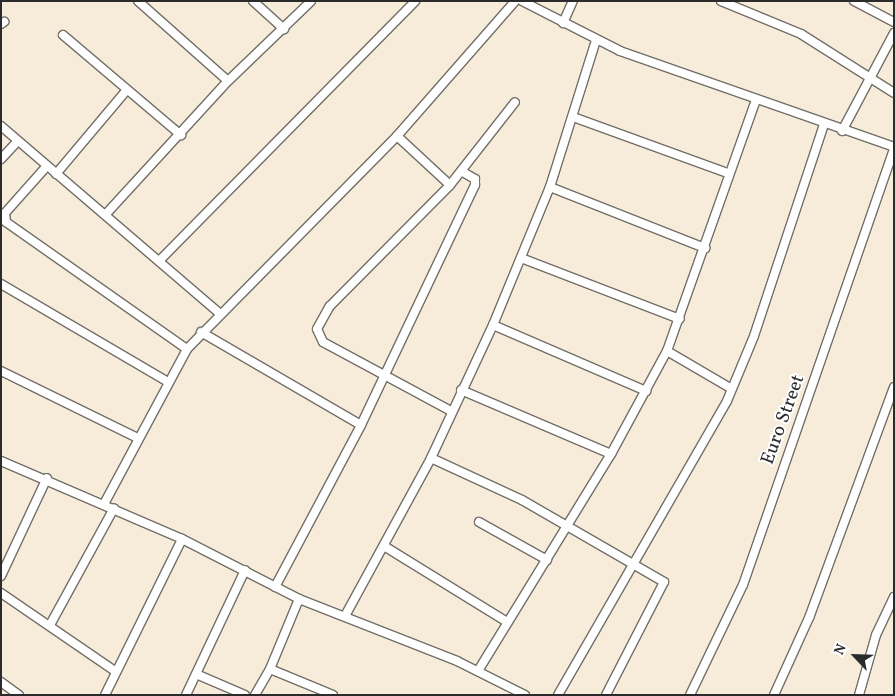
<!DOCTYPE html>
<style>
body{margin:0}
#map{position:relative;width:895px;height:696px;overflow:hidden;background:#f7ecda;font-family:Vollkorn,serif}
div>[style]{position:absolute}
.roads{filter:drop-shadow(1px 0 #726f68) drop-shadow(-1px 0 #726f68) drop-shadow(0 1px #726f68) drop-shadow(0 -1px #726f68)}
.minor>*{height:8px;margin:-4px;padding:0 4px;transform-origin:4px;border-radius:4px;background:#fff}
span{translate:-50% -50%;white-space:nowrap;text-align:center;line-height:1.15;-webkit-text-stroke:4px #fff;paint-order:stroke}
.street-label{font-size:19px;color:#2b2b2b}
.frame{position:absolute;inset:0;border:2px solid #2b2b2b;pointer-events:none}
.north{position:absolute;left:830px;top:631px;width:50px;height:50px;-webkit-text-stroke:4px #fff;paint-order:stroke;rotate:294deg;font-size:14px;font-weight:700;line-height:20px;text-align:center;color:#2b2b2b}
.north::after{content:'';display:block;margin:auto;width:18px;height:22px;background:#2b2b2b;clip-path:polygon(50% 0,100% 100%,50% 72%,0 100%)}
</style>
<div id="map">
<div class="roads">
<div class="minor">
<i style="left:138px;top:1px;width:120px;rotate:41.6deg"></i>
<i style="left:253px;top:1px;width:42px;rotate:42.1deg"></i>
<i style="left:522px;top:1px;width:110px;rotate:27deg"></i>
<i style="left:620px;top:51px;width:290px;rotate:19.3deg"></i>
<i style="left:721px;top:1px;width:87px;rotate:22.4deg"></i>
<i style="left:801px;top:34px;width:110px;rotate:32.4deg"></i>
<i style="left:854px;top:1px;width:45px;rotate:27.7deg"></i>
<i style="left:563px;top:23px;width:24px;rotate:-66deg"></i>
<i style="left:1px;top:24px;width:4px;rotate:-34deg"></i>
<i style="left:63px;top:35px;width:155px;rotate:40.3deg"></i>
<i style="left:573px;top:117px;width:165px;rotate:19.9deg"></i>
<i style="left:1px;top:126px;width:287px;rotate:40.6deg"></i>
<i style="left:842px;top:131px;width:111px;rotate:-62deg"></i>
<i style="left:397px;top:136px;width:72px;rotate:42.8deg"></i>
<i style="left:1px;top:159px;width:23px;rotate:-47deg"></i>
<i style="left:46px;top:167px;width:62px;rotate:131.7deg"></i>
<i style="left:5px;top:213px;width:9px;rotate:84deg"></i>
<i style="left:6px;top:222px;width:221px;rotate:35.1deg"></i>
<i style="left:56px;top:174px;width:109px;rotate:-49.9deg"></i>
<i style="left:550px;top:187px;width:167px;rotate:21.5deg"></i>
<i style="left:106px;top:214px;width:180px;rotate:-47.5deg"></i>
<i style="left:228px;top:81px;width:115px;rotate:-43.9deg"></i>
<i style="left:521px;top:258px;width:170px;rotate:21deg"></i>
<i style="left:161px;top:259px;width:362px;rotate:-45.4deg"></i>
<i style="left:1px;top:284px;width:194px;rotate:30.4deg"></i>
<i style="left:493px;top:325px;width:167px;rotate:23.3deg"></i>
<i style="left:201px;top:332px;width:185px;rotate:30.2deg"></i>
<i style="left:667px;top:351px;width:75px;rotate:30.3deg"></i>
<i style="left:1px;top:371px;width:153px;rotate:26.1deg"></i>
<i style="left:461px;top:390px;width:163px;rotate:23.1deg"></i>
<i style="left:451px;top:411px;width:145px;rotate:-151.7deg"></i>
<i style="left:323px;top:342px;width:14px;rotate:-115deg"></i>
<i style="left:317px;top:329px;width:26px;rotate:-61deg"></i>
<i style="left:330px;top:306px;width:170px;rotate:-45.2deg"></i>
<i style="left:450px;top:185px;width:105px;rotate:-51.9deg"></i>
<i style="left:431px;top:458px;width:100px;rotate:24.8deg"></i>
<i style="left:522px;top:500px;width:164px;rotate:30deg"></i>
<i style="left:664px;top:582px;width:127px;rotate:117.2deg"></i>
<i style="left:1px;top:461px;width:197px;rotate:23.3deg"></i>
<i style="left:182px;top:539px;width:131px;rotate:27.1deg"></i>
<i style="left:299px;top:599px;width:170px;rotate:21.4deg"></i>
<i style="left:457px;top:661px;width:76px;rotate:26.6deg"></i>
<i style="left:104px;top:504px;width:176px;rotate:-61.8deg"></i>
<i style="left:187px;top:349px;width:299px;rotate:-45.4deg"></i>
<i style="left:397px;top:136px;width:179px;rotate:-48.8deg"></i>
<i style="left:479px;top:522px;width:78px;rotate:29.2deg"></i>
<i style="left:384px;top:546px;width:145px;rotate:31.7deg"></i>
<i style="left:1px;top:576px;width:108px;rotate:-64.9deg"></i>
<i style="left:275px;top:587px;width:183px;rotate:-62deg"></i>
<i style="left:361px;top:425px;width:266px;rotate:-64.6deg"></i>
<i style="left:475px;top:185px;width:6px;rotate:-90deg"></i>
<i style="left:475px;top:179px;width:16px;rotate:-150deg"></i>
<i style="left:1px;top:593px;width:138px;rotate:34.4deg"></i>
<i style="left:345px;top:616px;width:180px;rotate:-61.4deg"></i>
<i style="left:431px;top:458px;width:147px;rotate:-65deg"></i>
<i style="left:493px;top:325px;width:149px;rotate:-67.6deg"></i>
<i style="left:550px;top:187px;width:154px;rotate:-72.6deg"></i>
<i style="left:50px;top:625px;width:133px;rotate:-61.3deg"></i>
<i style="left:270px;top:669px;width:76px;rotate:-67.5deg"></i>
<i style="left:478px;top:671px;width:255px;rotate:-58.5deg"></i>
<i style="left:611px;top:454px;width:117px;rotate:-61.5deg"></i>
<i style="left:667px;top:351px;width:267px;rotate:-70.5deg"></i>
<i style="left:196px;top:674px;width:53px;rotate:23.2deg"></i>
<i style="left:1px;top:682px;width:22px;rotate:36deg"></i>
<i style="left:105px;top:695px;width:174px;rotate:-63.7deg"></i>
<i style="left:186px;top:695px;width:138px;rotate:-64.7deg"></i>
<i style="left:255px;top:695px;width:30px;rotate:-60deg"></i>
<i style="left:270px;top:669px;width:68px;rotate:22.4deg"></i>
<i style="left:558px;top:695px;width:339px;rotate:-60.1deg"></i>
<i style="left:727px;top:401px;width:70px;rotate:-67.4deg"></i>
<i style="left:754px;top:336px;width:223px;rotate:-71.7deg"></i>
<i style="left:690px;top:695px;width:122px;rotate:-64.3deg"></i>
<i style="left:743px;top:585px;width:460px;rotate:-70.9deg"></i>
<i style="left:774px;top:695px;width:85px;rotate:-65.6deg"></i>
<i style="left:809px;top:618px;width:246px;rotate:-69.8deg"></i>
<i style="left:859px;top:695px;width:62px;rotate:-74.2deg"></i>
<i style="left:876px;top:635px;width:42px;rotate:-64.7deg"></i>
</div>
</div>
<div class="street-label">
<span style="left:784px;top:420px;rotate:-70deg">Euro Street</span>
</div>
<div class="frame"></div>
<div class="north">N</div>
</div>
